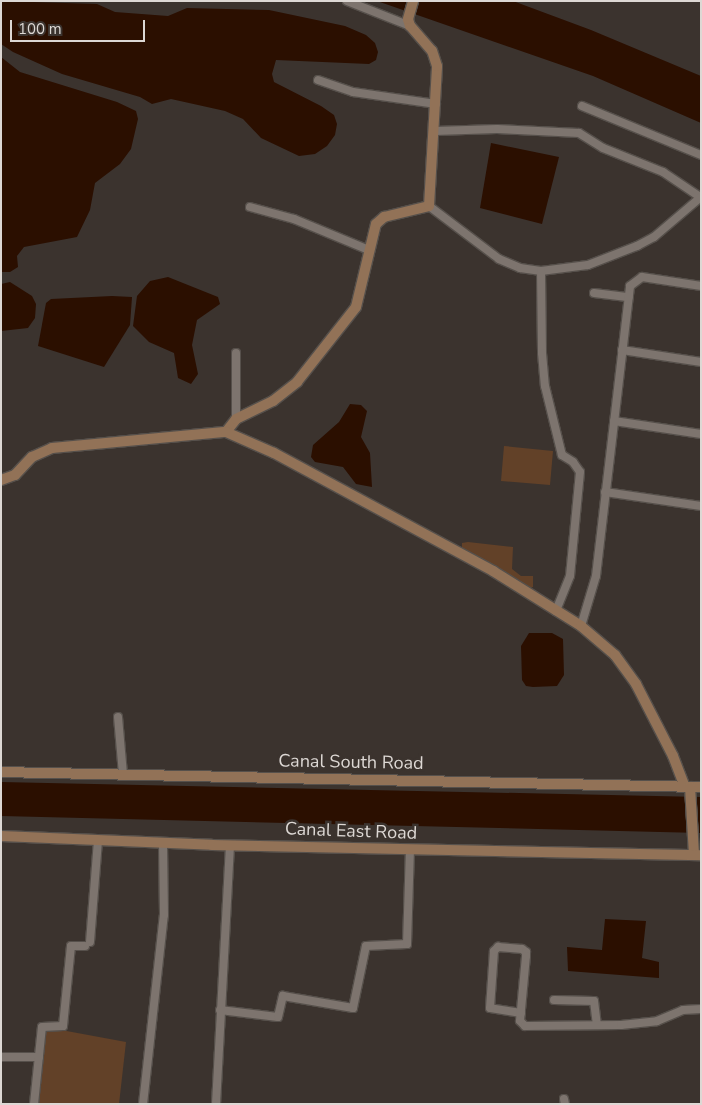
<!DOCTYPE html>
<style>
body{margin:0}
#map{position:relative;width:702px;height:1105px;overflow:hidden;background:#3b332e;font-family:"Nunito Sans",sans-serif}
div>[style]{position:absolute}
.green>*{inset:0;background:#624128}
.water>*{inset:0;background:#2b0f00}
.roads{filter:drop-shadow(1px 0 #56504b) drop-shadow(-1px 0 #56504b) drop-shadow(0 1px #56504b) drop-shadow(0 -1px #56504b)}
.street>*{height:8px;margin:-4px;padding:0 4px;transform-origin:4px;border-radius:4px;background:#7d746e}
.secondary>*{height:10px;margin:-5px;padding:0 5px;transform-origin:5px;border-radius:5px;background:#927257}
span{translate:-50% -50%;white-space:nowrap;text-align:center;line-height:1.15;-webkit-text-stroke:5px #3b332e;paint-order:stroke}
.street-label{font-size:18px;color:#ddd8d4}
.frame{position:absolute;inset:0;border:2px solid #ddd8d4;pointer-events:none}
.scale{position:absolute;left:10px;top:20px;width:135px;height:22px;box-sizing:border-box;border:2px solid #ddd8d4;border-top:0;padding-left:6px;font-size:15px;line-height:18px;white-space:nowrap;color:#ddd8d4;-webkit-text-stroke:4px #3b332e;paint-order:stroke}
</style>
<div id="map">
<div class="green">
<i style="clip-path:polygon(504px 446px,553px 451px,550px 485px,501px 481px)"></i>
<i style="clip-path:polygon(468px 542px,513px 547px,512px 569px,521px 576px,533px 576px,533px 587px,528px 589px,462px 549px,462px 543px)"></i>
<i style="clip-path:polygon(45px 1027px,126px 1042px,119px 1104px,39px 1104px)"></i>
</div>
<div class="water">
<i style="clip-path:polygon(1px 1px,97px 4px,115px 12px,168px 16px,187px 8px,269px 10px,345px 26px,366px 35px,375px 43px,378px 52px,376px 60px,369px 64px,276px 60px,272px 74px,274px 82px,321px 106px,334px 115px,337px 124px,335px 135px,327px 146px,315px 154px,299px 156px,261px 138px,243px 119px,225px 111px,171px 99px,152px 104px,140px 97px,62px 74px,13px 52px,1px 44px)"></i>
<i style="clip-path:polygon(377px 1px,513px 1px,591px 30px,701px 76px,701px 123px,593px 76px)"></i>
<i style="clip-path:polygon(1px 57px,20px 72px,117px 102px,136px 111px,138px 119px,131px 149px,120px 164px,95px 183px,90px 210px,77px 237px,24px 247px,17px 256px,18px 267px,10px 272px,1px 272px)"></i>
<i style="clip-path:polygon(491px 143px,559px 157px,542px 224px,480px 208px)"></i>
<i style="clip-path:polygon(168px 277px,218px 297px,220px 304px,197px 320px,192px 345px,198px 374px,191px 384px,178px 378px,174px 353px,149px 342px,133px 326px,137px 296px,150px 281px)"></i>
<i style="clip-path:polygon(10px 282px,32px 296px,36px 304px,35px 318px,28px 328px,1px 331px,1px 284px)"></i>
<i style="clip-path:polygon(112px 296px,132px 297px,130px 325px,104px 367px,38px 346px,46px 303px,51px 299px)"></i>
<i style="clip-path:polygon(350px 404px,361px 405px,367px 411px,361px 437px,370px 453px,372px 487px,356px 484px,343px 467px,315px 462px,311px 457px,313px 445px,339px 422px)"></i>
<i style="clip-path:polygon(529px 633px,552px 633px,563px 639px,564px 675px,557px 686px,533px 687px,526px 686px,522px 680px,521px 646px)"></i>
<i style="clip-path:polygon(1px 782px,701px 797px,701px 833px,1px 816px)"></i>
<i style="clip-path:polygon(605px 919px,646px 921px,642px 958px,659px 962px,659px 978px,568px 971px,567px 947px,602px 950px)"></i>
</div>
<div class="roads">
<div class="street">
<i style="left:347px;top:1px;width:68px;rotate:21.6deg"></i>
<i style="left:318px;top:80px;width:37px;rotate:19deg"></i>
<i style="left:353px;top:92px;width:84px;rotate:8.2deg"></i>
<i style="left:582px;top:106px;width:129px;rotate:22.4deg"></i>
<i style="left:435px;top:131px;width:62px;rotate:-1.8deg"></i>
<i style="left:497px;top:129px;width:82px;rotate:2.8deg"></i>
<i style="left:579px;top:133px;width:28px;rotate:32deg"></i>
<i style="left:603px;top:148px;width:65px;rotate:21.8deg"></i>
<i style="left:663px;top:172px;width:45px;rotate:34deg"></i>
<i style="left:429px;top:206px;width:88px;rotate:37.1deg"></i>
<i style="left:499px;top:259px;width:23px;rotate:23deg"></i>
<i style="left:520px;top:268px;width:21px;rotate:8deg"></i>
<i style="left:541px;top:271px;width:47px;rotate:-7.3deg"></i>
<i style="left:588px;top:265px;width:53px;rotate:-21.2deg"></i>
<i style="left:637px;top:246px;width:19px;rotate:-28deg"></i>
<i style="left:654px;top:237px;width:62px;rotate:-40.4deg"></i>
<i style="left:250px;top:207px;width:46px;rotate:15.3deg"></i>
<i style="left:294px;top:219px;width:81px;rotate:22.5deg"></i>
<i style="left:541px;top:271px;width:82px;rotate:89.3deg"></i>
<i style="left:542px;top:353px;width:33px;rotate:85deg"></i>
<i style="left:545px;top:386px;width:71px;rotate:76.2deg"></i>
<i style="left:562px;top:455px;width:13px;rotate:32deg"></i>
<i style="left:573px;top:462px;width:12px;rotate:55deg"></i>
<i style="left:580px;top:472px;width:104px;rotate:95.5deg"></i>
<i style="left:570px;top:576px;width:38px;rotate:112deg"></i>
<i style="left:594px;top:293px;width:35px;rotate:7deg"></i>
<i style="left:622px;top:350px;width:80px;rotate:8.6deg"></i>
<i style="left:236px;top:353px;width:66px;rotate:90deg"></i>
<i style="left:614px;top:421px;width:88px;rotate:8.5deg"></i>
<i style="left:605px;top:492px;width:97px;rotate:8.3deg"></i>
<i style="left:581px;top:626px;width:52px;rotate:-73.3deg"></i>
<i style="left:596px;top:576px;width:292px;rotate:-83.3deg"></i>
<i style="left:630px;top:286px;width:15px;rotate:-37deg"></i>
<i style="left:642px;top:277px;width:60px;rotate:8.7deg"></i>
<i style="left:118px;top:717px;width:57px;rotate:85deg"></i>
<i style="left:90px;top:942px;width:102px;rotate:-85.5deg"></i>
<i style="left:554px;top:1000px;width:40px;rotate:1.4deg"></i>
<i style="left:594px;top:1001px;width:24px;rotate:83deg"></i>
<i style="left:220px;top:1010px;width:58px;rotate:6.9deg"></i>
<i style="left:278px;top:1017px;width:22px;rotate:-77deg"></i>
<i style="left:283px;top:996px;width:71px;rotate:9.7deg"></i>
<i style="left:353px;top:1008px;width:63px;rotate:-78.2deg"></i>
<i style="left:366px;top:946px;width:41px;rotate:-2.8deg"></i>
<i style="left:407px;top:944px;width:95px;rotate:-88.2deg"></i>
<i style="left:521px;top:1013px;width:31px;rotate:-171deg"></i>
<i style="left:490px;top:1008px;width:57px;rotate:-86deg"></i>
<i style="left:494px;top:951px;width:6px;rotate:-45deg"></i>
<i style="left:498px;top:947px;width:24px;rotate:5deg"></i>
<i style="left:522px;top:949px;width:5px;rotate:37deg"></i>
<i style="left:526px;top:952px;width:4px;rotate:90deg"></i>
<i style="left:526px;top:956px;width:65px;rotate:95.3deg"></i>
<i style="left:520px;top:1021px;width:7px;rotate:45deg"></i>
<i style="left:525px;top:1026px;width:96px;rotate:-0.6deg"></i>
<i style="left:621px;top:1025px;width:36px;rotate:-6deg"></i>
<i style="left:657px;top:1021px;width:28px;rotate:-23deg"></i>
<i style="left:683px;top:1010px;width:18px;rotate:-3deg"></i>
<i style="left:1px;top:1057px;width:38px"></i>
<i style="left:564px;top:1099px;width:5px;rotate:79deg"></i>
<i style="left:34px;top:1104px;width:77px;rotate:-84.1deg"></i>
<i style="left:42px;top:1027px;width:21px;rotate:-3deg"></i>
<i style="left:63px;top:1026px;width:80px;rotate:-84.3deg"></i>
<i style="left:71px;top:946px;width:14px"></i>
<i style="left:143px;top:1104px;width:190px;rotate:-83.7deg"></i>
<i style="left:164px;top:915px;width:71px;rotate:-90.8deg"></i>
<i style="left:216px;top:1104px;width:259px;rotate:-86.9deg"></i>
</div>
<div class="secondary">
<i style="left:226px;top:432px;width:16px;rotate:-52deg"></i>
<i style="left:236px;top:419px;width:41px;rotate:-25.9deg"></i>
<i style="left:273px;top:401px;width:31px;rotate:-38deg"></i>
<i style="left:297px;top:382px;width:95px;rotate:-51.8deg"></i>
<i style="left:356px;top:307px;width:85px;rotate:-76.5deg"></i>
<i style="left:376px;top:224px;width:11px;rotate:-41deg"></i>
<i style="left:384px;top:217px;width:46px;rotate:-13.7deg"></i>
<i style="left:429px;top:206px;width:140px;rotate:-86.7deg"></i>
<i style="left:437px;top:66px;width:16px;rotate:-108deg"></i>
<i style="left:432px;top:51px;width:33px;rotate:-131deg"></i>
<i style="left:410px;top:26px;width:7px;rotate:-106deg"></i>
<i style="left:408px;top:19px;width:19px;rotate:-74deg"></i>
<i style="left:1px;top:480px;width:15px;rotate:-20deg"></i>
<i style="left:15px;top:475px;width:25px;rotate:-47deg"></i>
<i style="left:32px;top:457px;width:22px;rotate:-24deg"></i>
<i style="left:52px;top:448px;width:175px;rotate:-5.3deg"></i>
<i style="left:226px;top:432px;width:52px;rotate:23.6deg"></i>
<i style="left:274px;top:453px;width:249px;rotate:28.3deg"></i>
<i style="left:493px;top:571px;width:104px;rotate:32deg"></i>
<i style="left:581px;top:626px;width:45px;rotate:40.5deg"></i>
<i style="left:615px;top:655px;width:36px;rotate:54deg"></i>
<i style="left:636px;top:684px;width:81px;rotate:62.8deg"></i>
<i style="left:673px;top:756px;width:33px;rotate:69deg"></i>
<i style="left:1px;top:772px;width:700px;rotate:1.23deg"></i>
<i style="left:690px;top:787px;width:68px;rotate:86.6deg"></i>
<i style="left:1px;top:836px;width:211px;rotate:2.4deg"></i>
<i style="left:212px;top:845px;width:489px;rotate:1.2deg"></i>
</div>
</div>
<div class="street-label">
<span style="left:351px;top:762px;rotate:1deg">Canal South Road</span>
<span style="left:351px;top:831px;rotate:2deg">Canal East Road</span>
</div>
<div class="frame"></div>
<div class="scale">100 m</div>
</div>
